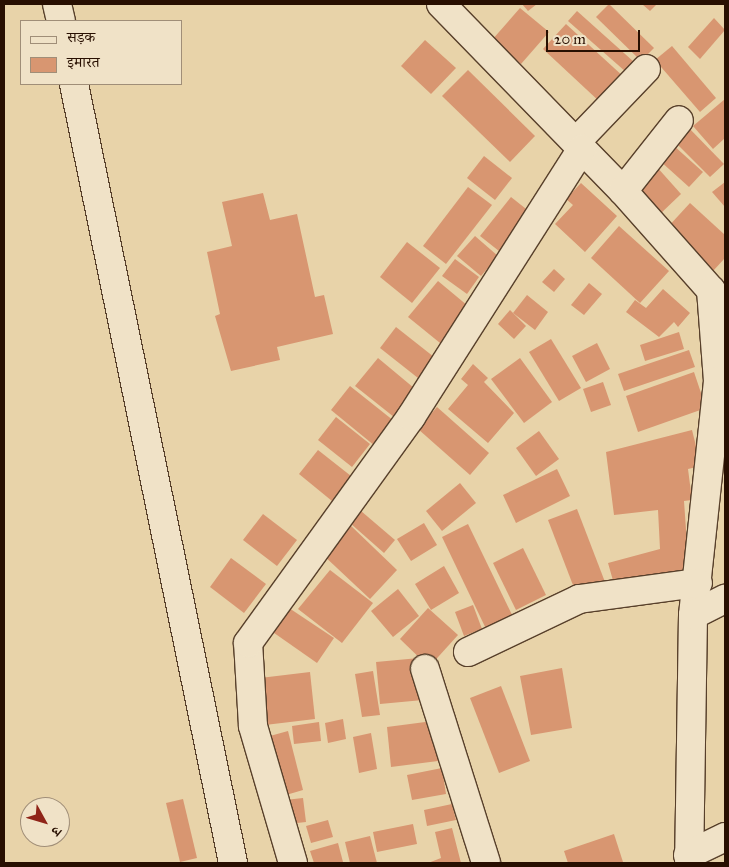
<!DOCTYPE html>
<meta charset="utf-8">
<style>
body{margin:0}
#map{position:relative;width:729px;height:867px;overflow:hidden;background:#e8d3a9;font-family:"IM FELL Great Primer","Noto Serif Devanagari",serif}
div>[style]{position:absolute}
.building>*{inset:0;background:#d89671}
.roads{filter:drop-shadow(1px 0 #58402b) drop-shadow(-1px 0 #58402b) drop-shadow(0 1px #58402b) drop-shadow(0 -1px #58402b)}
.street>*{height:28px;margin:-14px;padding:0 14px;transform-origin:14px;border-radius:14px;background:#f0e2c7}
.secondary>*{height:28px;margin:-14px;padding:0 14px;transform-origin:14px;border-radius:14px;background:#f0e2c7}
span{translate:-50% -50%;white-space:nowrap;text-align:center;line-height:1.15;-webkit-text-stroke:4.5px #f0e2c7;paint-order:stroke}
.frame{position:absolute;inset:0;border:5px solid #280f01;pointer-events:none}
.legend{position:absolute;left:20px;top:20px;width:162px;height:65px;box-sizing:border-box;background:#f0e2c7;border:1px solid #a08e78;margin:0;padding:6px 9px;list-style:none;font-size:15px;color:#280f01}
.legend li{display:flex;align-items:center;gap:10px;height:25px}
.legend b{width:25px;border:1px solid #a08e78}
.north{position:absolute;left:20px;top:797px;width:50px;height:50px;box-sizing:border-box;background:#f0e2c7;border:1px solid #a08e78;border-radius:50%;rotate:129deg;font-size:14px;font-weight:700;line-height:20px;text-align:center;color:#280f01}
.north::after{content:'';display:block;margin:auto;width:18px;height:22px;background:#8f2418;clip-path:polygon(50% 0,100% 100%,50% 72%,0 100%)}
.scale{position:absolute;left:546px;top:30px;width:94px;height:22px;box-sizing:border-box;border:2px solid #280f01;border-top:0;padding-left:6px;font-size:15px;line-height:18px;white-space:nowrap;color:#280f01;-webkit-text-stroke:4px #f0e2c7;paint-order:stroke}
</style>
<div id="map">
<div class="building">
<i style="clip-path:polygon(522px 4px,537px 4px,528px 11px)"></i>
<i style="clip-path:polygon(609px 4px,654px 48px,641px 61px,596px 17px)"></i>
<i style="clip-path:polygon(642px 4px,657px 4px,650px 11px)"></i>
<i style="clip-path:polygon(520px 8px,549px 32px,521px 64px,492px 40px)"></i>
<i style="clip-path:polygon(577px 11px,634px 62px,626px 72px,568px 21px)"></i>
<i style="clip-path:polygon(714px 18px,725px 30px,700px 59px,688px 47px)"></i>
<i style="clip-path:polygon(566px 24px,625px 78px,601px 103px,543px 49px)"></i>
<i style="clip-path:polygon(425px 40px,456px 68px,431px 94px,401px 66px)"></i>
<i style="clip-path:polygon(672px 46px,716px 98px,700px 112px,655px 60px)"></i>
<i style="clip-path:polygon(468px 70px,535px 136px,510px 162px,442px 96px)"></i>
<i style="clip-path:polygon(725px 99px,725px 138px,713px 149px,693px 126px)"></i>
<i style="clip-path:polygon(687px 126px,724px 164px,710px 177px,673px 140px)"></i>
<i style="clip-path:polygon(673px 145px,703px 172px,689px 187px,659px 160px)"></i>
<i style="clip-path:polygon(484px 156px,512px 178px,495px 200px,467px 178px)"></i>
<i style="clip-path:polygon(656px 166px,681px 194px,658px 216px,631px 189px)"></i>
<i style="clip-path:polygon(725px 182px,725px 207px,712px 192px)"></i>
<i style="clip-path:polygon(581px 183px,617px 216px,585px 252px,555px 224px,573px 205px,566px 199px)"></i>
<i style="clip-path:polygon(468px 187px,492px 205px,446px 264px,423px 246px)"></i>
<i style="clip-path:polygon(263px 193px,270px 220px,297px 214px,315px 297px,324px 295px,333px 334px,277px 347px,280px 360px,231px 371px,215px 316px,220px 314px,207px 252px,232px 246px,222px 202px)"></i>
<i style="clip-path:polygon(511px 197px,535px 216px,504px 255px,480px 236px)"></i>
<i style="clip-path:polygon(690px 203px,725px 235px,725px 258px,713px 271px,667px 228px)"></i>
<i style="clip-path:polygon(619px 226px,669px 271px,640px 303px,591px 258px)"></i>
<i style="clip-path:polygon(475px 236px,498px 256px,481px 276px,457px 256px)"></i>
<i style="clip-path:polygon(407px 242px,440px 268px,412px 303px,380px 277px)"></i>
<i style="clip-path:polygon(455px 259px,479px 277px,467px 294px,442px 276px)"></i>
<i style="clip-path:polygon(554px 269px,565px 279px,554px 292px,542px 282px)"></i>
<i style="clip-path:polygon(438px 281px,474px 311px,445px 347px,408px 317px)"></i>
<i style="clip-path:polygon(589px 283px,602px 294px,584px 315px,571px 305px)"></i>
<i style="clip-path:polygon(663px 289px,690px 313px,678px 327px,674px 322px,659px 337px,626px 312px,635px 300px,646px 308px)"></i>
<i style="clip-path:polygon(527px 295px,548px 312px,535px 330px,513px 313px)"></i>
<i style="clip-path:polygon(510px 310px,526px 326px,514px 339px,498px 324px)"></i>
<i style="clip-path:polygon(396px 327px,434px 357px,418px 378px,380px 348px)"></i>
<i style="clip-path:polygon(679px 332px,684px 349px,645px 361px,640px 345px)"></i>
<i style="clip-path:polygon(551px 339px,581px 388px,559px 401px,529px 352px)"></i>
<i style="clip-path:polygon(597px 343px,610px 369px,586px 382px,572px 356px)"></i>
<i style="clip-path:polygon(689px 350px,695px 367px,624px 391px,618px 374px)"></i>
<i style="clip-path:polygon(378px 358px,414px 388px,399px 421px,355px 386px)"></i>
<i style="clip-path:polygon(520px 358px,552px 402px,524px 423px,491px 379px)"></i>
<i style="clip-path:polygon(473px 364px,488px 378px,484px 382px,514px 413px,488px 443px,448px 409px,468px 385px,461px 379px)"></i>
<i style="clip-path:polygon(694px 372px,706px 408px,638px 432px,626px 396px)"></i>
<i style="clip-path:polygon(603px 382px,611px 405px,591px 412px,583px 389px)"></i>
<i style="clip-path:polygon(350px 386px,394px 421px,375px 446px,331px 410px)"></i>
<i style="clip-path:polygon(437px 407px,489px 453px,470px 475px,418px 429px)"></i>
<i style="clip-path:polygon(336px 417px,370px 444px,352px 467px,318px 440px)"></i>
<i style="clip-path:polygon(692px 430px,701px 466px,688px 469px,692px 500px,684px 501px,689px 572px,616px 591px,608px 563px,660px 549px,658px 510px,614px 515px,606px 452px)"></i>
<i style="clip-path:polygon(539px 431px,559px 459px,536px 476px,516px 448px)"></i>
<i style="clip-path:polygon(318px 450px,351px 476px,332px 501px,299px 474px)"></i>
<i style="clip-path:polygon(557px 469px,570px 496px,516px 523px,503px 495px)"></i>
<i style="clip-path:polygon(460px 483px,476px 503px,442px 531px,426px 511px)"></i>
<i style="clip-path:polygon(577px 509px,605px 582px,576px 593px,548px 520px)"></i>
<i style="clip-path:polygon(361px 511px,395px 540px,384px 553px,350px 523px)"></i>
<i style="clip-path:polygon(263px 514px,297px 540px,277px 566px,243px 540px)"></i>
<i style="clip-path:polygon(348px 523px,397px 570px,370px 599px,321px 553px)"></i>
<i style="clip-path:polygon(424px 523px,437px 545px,411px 561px,397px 539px)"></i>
<i style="clip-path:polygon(468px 524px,515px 621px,488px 633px,442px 537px)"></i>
<i style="clip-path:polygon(523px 548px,546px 595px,516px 610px,493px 563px)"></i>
<i style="clip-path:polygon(231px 558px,266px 584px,244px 613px,210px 587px)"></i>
<i style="clip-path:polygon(444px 566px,459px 593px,431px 610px,415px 584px)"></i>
<i style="clip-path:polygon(330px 570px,373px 603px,342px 643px,298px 609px)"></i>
<i style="clip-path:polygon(398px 589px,419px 616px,393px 637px,371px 611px)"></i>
<i style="clip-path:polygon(283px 604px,334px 638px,317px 663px,267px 628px)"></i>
<i style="clip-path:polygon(473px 605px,482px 629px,464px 636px,455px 612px)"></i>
<i style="clip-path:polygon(428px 608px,458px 635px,429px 667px,400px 639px)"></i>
<i style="clip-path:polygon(419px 658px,423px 700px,380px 704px,376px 662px)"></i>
<i style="clip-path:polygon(562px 668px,572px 728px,531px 735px,520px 676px)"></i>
<i style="clip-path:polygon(373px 671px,380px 715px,362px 717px,355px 674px)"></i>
<i style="clip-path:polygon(310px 672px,315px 719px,265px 725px,260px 678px)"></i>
<i style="clip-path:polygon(501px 686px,530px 761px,499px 773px,470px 698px)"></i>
<i style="clip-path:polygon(343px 719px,346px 739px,328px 743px,325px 723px)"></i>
<i style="clip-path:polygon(433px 721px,438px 761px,391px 767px,387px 727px)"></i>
<i style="clip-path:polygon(319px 722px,321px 741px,294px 744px,292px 726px)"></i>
<i style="clip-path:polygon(288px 731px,303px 790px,286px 795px,270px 736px)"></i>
<i style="clip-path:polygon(371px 733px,377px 769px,359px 773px,353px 737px)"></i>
<i style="clip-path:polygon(442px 768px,446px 794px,412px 800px,407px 775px)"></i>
<i style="clip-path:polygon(303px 798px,306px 822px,288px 824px,285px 800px)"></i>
<i style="clip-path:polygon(183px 799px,197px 858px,180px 862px,166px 803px)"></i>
<i style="clip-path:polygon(452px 804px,456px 820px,427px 826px,424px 810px)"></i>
<i style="clip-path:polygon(328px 820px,333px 837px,311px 843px,306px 826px)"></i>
<i style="clip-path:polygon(413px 824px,417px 844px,377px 852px,373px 832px)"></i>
<i style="clip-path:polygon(452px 828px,461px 863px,428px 863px,441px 858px,435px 832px)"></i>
<i style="clip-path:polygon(614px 834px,623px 862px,568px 863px,564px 851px)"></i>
<i style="clip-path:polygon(370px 836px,377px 863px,350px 863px,345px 842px)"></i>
<i style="clip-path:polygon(338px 843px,343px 862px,314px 863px,310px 851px)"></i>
</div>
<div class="roads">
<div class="street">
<i style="left:441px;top:4px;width:261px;rotate:45.8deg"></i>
<i style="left:623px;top:191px;width:132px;rotate:48.4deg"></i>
<i style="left:711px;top:290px;width:91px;rotate:85.6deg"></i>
<i style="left:718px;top:381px;width:235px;rotate:96.1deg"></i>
<i style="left:693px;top:615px;width:248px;rotate:90.9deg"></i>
<i style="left:576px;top:142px;width:101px;rotate:-46.2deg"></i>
<i style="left:623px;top:191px;width:90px;rotate:-51.7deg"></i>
<i style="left:693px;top:615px;width:36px;rotate:-27deg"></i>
<i style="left:468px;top:652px;width:123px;rotate:-25.5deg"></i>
<i style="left:579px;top:599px;width:120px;rotate:-7.7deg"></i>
<i style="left:425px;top:669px;width:203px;rotate:72.5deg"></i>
<i style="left:688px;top:855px;width:41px;rotate:-25.9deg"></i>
<i style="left:293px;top:863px;width:143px;rotate:-106.3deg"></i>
<i style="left:253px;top:726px;width:83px;rotate:-93.4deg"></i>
<i style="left:248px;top:643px;width:279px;rotate:-54.2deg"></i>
<i style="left:411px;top:417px;width:318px;rotate:-57.5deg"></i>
</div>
<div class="secondary">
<i style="left:57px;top:4px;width:17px;rotate:77deg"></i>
<i style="left:74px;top:84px;width:795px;rotate:78.46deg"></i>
</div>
</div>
<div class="frame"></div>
<ul class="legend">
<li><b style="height:6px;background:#f0e2c7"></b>सड़क</li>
<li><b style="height:14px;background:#d89671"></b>इमारत</li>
</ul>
<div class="north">उ</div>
<div class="scale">20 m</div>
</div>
